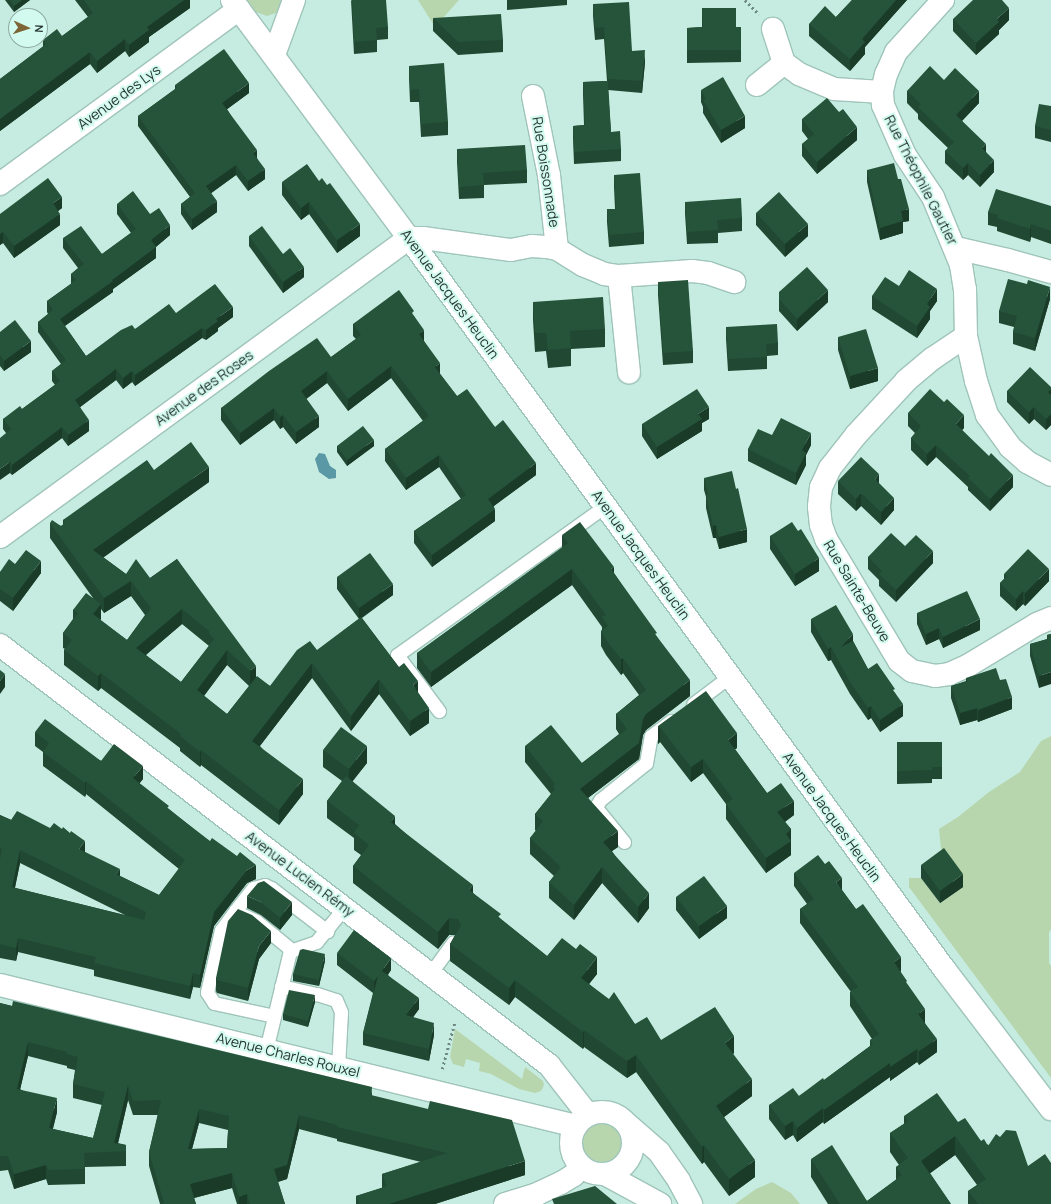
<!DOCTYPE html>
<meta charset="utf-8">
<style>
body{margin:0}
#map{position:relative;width:1051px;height:1204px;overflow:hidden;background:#c6ece1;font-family:Manrope,sans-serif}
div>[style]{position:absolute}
.green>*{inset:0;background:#b7d6ae}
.round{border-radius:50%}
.water>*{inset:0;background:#5a98a5}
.path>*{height:2.5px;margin-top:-1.25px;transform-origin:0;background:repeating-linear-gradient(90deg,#6f8881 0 2px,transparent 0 5px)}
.roads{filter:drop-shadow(1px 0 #9fc4b9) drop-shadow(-1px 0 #9fc4b9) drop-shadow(0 1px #9fc4b9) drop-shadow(0 -1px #9fc4b9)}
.lane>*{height:13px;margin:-6.5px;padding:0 6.5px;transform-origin:6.5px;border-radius:6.5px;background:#fff}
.street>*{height:22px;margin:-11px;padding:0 11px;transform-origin:11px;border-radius:11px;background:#fff}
.secondary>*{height:22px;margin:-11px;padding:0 11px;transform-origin:11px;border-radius:11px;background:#fff}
.secondary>.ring{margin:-11px;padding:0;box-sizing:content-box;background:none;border:22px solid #fff;border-radius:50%}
.wall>*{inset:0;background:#214832}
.shaded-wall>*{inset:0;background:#1b3b29}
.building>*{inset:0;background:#26543a}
span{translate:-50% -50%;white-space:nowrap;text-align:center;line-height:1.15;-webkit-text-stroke:4px #d3faee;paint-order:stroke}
.street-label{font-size:14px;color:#263531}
.north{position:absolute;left:8px;top:8px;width:40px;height:40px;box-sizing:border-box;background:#d3faee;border:1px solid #8eaba2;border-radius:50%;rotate:93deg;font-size:11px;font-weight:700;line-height:16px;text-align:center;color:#263531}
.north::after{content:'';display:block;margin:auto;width:14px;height:18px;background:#7d6535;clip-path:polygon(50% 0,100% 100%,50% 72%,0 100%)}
</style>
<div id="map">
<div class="green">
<i style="clip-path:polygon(247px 0,284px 0,276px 13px,267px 16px,256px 12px)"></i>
<i style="clip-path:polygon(418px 0,459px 0,435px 27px)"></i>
<i style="clip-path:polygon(1051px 736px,1051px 930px,1049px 932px,1049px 963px,1051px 966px,1051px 1078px,909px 887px,909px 878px,921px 878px,940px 903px,963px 887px,941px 849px,939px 829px,958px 817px,989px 792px,1020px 772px,1041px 741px)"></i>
<i style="clip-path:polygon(455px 1029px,522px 1079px,525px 1067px,543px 1081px,544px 1085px,541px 1091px,535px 1093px,519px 1089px,491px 1074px,479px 1071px,480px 1063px,466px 1059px,464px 1067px,453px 1064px,450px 1057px)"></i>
<i class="round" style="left:583px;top:1124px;width:38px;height:38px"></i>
<i style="clip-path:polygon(772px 1182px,791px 1193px,800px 1204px,735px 1204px,756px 1189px)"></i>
</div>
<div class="water">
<i style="clip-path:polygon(319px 453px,325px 454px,330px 466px,336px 470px,336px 478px,329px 479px,319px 472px,315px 459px)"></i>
</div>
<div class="path">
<i style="left:745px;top:0;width:20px;rotate:45deg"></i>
<i style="left:442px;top:1069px;width:50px;rotate:-74.8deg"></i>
</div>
<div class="roads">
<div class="lane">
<i style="left:693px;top:704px;width:46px;rotate:-37.1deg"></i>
<i style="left:439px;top:711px;width:70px;rotate:-126.9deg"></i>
<i style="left:397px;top:655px;width:256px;rotate:-35.6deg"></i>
<i style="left:624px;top:842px;width:43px;rotate:-129.3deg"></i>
<i style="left:597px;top:809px;width:4px;rotate:-90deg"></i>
<i style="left:597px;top:805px;width:6px;rotate:-59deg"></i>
<i style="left:600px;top:800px;width:59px;rotate:-38.8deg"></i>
<i style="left:646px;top:763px;width:27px;rotate:-80deg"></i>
<i style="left:651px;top:736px;width:25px;rotate:-37deg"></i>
<i style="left:235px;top:911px;width:29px;rotate:-52deg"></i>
<i style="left:253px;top:888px;width:12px;rotate:-14deg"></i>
<i style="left:265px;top:885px;width:7px;rotate:27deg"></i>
<i style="left:271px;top:888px;width:71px;rotate:37.5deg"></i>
<i style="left:290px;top:951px;width:28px;rotate:-19deg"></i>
<i style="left:316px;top:942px;width:44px;rotate:-50.5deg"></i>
<i style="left:430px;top:974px;width:39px;rotate:-54deg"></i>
<i style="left:281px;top:986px;width:37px;rotate:13deg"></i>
<i style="left:317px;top:994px;width:20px;rotate:18deg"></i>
<i style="left:336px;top:1000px;width:13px;rotate:67deg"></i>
<i style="left:341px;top:1012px;width:56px;rotate:93.1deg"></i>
<i style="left:266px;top:1050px;width:102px;rotate:-76.4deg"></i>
<i style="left:290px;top:951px;width:4px;rotate:-117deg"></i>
<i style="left:288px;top:947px;width:41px;rotate:-140.9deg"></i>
<i style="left:256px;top:921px;width:23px;rotate:-155deg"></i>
<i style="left:235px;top:911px;width:24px;rotate:126deg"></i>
<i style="left:221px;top:930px;width:64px;rotate:102.7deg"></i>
<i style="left:207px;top:992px;width:13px;rotate:58deg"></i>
<i style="left:214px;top:1003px;width:61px;rotate:12.2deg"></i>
</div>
<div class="street">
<i style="left:943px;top:0;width:70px;rotate:132.1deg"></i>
<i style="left:896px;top:52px;width:24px;rotate:114deg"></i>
<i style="left:886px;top:74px;width:18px;rotate:103deg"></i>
<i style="left:882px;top:92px;width:13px;rotate:86deg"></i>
<i style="left:883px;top:105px;width:55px;rotate:66.3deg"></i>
<i style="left:905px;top:155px;width:50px;rotate:56.3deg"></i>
<i style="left:933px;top:197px;width:74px;rotate:67.6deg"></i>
<i style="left:961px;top:265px;width:24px;rotate:81deg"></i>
<i style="left:965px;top:289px;width:47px;rotate:88.8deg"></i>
<i style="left:966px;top:336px;width:46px;rotate:77.5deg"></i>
<i style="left:976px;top:381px;width:36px;rotate:72deg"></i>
<i style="left:987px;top:415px;width:39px;rotate:54deg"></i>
<i style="left:1010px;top:447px;width:23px;rotate:41deg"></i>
<i style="left:1027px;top:462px;width:27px;rotate:28deg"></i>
<i style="left:784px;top:63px;width:19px;rotate:36deg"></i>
<i style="left:799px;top:74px;width:38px;rotate:23deg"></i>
<i style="left:834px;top:89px;width:48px;rotate:3.6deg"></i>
<i style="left:757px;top:85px;width:35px;rotate:-39deg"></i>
<i style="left:784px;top:63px;width:36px;rotate:-108deg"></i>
<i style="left:533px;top:96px;width:81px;rotate:78.6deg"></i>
<i style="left:549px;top:175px;width:74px;rotate:83.8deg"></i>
<i style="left:0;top:184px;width:296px;rotate:-36.2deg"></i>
<i style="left:956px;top:248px;width:53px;rotate:13deg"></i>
<i style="left:1008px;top:260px;width:45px;rotate:15.6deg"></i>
<i style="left:619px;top:276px;width:97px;rotate:84.1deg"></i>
<i style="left:966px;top:336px;width:40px;rotate:146deg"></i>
<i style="left:933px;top:358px;width:35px;rotate:140deg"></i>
<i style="left:906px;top:381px;width:74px;rotate:132.8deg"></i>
<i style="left:856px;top:435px;width:42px;rotate:128.2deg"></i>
<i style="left:830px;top:468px;width:21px;rotate:115deg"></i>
<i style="left:821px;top:487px;width:20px;rotate:96deg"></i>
<i style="left:819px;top:507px;width:18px;rotate:84deg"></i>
<i style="left:821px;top:525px;width:15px;rotate:70deg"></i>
<i style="left:826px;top:539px;width:142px;rotate:59.1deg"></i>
<i style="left:899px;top:661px;width:16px;rotate:38deg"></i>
<i style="left:912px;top:671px;width:24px;rotate:12deg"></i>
<i style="left:935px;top:676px;width:14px;rotate:-8deg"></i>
<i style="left:949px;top:674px;width:22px;rotate:-24deg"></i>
<i style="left:969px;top:665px;width:79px;rotate:-31.1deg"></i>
<i style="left:1037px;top:624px;width:15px;rotate:-23deg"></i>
<i style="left:0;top:537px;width:507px;rotate:-36.17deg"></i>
<i style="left:409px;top:238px;width:14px"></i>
<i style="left:423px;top:238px;width:89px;rotate:7.8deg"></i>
<i style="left:511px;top:250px;width:21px;rotate:-11deg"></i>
<i style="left:532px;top:246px;width:14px;rotate:4deg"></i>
<i style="left:546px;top:247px;width:11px;rotate:10deg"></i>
<i style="left:557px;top:249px;width:31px;rotate:32deg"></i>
<i style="left:583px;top:265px;width:23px;rotate:23deg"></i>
<i style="left:604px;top:274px;width:15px;rotate:8deg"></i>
<i style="left:619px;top:276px;width:73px;rotate:-3.9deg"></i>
<i style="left:692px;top:271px;width:16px;rotate:7deg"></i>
<i style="left:708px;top:273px;width:28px;rotate:19deg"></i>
</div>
<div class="secondary">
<i style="left:232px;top:0;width:297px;rotate:53.4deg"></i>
<i style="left:409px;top:238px;width:907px;rotate:53.79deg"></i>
<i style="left:945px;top:970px;width:175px;rotate:52.7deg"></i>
<i style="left:274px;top:55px;width:59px;rotate:-70deg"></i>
<i style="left:0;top:645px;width:691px;rotate:37.42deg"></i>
<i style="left:549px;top:1065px;width:63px;rotate:52deg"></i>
<i style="left:0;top:985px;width:593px;rotate:13.76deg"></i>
<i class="ring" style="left:571px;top:1112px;width:40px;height:40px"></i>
<i style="left:627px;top:1124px;width:43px;rotate:41.2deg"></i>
<i style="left:659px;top:1152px;width:35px;rotate:55deg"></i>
<i style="left:679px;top:1181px;width:26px;rotate:62deg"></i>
<i style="left:605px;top:1174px;width:63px;rotate:28.6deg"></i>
<i style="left:505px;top:1204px;width:34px;rotate:-17deg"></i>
<i style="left:537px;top:1194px;width:26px;rotate:-25deg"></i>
<i style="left:561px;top:1183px;width:15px;rotate:-32deg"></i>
<i style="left:574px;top:1175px;width:11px;rotate:-52deg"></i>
</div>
</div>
<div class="wall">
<i style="clip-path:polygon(5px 0,30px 0,14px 12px)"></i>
<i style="clip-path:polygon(75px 0,190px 0,190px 8px,149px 37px,149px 42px,129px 57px,125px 51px,97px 73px,90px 64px,0 131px,0 79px,43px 47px,43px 40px,62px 36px,88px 17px)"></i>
<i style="clip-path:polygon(351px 0,388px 27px,388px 39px,377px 40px,377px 52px,354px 54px)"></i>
<i style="clip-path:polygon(507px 0,567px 0,567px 5px,507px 10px)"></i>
<i style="clip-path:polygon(852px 0,907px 0,865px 47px,865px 54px,850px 71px,809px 36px,809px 24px,836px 17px)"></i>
<i style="clip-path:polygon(593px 4px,632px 51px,645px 62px,642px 93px,608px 90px,611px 132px,621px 149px,621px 161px,574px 164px,573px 138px,573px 126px,584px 125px,583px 94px,583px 82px,607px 81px,604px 39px,595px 40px,593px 16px)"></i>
<i style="clip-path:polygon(702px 8px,736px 27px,741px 27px,741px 62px,687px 63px,687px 28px,702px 27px)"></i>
<i style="clip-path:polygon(433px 18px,503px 40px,503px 52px,458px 55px,433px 31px)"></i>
<i style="clip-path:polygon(953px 19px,1009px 20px,999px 30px,999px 34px,976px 55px,953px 31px)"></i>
<i style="clip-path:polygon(409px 66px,448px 122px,448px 135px,421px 137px,419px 102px,410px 102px,409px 78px)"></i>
<i style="clip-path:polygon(944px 80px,979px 103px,962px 121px,986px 152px,994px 172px,980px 187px,968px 175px,963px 180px,945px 163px,945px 151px,948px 148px,918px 119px,918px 114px,907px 103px,907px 91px)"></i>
<i style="clip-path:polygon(175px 85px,249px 93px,227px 109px,257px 158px,265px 179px,248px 191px,236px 175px,211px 193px,217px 212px,192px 230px,181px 214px,181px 204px,190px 197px,138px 126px,138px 116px,175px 89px)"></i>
<i style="clip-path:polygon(701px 90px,745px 128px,721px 143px,703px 113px,703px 107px,701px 102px)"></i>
<i style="clip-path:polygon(1051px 106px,1051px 142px,1035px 138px,1035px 126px)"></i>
<i style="clip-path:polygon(802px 119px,857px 140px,817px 174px,802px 156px,802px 144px,808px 139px,802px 131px)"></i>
<i style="clip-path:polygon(457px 149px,527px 170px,527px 183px,484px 185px,484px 198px,459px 199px,457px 162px)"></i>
<i style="clip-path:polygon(867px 170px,898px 179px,909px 221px,903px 222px,903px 233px,880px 240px,867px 182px)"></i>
<i style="clip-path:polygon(614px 175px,644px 232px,644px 244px,609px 247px,607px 222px,607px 209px,615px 209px,614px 187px)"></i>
<i style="clip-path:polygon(282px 182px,360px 236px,337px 253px,309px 214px,301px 220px,282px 195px)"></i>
<i style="clip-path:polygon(685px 202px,742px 218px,742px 231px,718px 233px,718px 243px,687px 244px,685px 214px)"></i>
<i style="clip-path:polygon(117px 204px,150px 214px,170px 235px,156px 247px,156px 258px,113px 289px,113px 292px,65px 326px,86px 356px,135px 329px,176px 313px,233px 317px,218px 328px,218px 331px,206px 340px,202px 338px,135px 386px,132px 382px,123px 389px,116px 380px,80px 407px,89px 431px,68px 446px,62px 438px,12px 475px,10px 473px,6px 433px,3px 429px,3px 419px,22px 409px,55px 385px,52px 381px,52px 371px,61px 364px,38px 332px,38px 322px,48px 314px,47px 312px,47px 301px,71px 284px,71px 274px,78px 268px,63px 248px,63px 238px,102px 254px,131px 233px,117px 214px)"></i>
<i style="clip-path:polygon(1051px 206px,1051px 244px,1031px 237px,1030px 242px,997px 231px,997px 227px,988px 225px,988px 212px)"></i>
<i style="clip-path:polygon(62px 208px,58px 211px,60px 225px,14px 258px,3px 243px,0 245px,0 214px)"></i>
<i style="clip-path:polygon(756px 213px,808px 236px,785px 257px,756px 225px)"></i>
<i style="clip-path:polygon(249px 236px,283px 254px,304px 277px,283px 293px,249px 246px)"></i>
<i style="clip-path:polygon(658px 282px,693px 351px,693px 363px,663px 365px,658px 295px)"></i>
<i style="clip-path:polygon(1027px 284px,1050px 299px,1035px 351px,1013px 344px,1013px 332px,1014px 327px,999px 323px,999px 311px)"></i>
<i style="clip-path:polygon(899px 286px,937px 301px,930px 311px,930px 319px,917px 338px,872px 309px,872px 296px)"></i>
<i style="clip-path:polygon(779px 292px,828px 302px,797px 331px,779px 311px)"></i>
<i style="clip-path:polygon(533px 302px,605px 329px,605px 347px,571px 349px,571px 366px,548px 368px,546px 351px,535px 352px,533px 320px)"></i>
<i style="clip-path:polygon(414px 316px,424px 341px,440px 374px,457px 396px,495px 427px,536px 475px,494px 506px,495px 521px,432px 567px,414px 543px,414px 531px,461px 499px,439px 467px,406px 490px,385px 461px,385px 449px,423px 421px,391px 378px,348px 411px,327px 383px,306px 399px,319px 427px,296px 444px,283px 427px,280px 429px,274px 420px,240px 445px,221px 420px,221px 408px,331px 357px,356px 339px,353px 336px,353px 324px)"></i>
<i style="clip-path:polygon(726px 327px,778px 343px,778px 355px,767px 356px,767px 369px,728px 371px,726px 339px)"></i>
<i style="clip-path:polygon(0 332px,31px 352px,4px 371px,0 366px)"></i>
<i style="clip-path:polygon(838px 337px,878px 381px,850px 389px,838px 350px)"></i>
<i style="clip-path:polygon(1051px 387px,1051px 425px,1046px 430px,1034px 419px,1029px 424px,1007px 402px,1007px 391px)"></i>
<i style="clip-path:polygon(908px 413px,964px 428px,962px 430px,1013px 487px,990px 511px,968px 490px,968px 487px,936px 457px,927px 466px,911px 450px,911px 438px,915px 433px,908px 426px)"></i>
<i style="clip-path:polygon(709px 419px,702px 423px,702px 431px,657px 459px,642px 436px,642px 424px)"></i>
<i style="clip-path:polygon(772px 435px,811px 445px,806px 455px,806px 465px,796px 485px,748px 461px,748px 449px)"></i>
<i style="clip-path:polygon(337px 446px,374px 446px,347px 466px,337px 452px)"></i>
<i style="clip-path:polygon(evenodd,154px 470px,209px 482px,103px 557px,126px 574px,150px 578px,177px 559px,256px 677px,270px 686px,359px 619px,337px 589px,337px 577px,393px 595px,362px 618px,418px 693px,429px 723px,410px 736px,379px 694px,351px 731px,312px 678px,260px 746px,303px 794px,279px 825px,201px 765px,200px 767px,180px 751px,180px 748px,101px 688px,98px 691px,64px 665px,64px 650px,65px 649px,63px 648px,63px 633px,73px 619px,73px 610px,93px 598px,50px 538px,50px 523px,61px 526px,63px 525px,63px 520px,154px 470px,131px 596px,145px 615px,127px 640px,100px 620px,101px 619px,101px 609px,104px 613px,131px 596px,154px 470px,182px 624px,209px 646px,181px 682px,146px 655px,182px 624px,154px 470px,227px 665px,249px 686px,227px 714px,204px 696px,227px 665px)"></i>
<i style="clip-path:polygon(704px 478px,747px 542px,719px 549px,716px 538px,713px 538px,706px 508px,706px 497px,704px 490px)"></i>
<i style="clip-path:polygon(838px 481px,894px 510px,881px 525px,861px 506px,856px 511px,838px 494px)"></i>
<i style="clip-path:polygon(798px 531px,819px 571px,795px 586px,770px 549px,770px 536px)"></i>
<i style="clip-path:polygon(562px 535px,614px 573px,657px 637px,690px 696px,646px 730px,643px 735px,639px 759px,588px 798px,618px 847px,612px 851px,649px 908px,638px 923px,602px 883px,574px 920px,549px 898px,549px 882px,554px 876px,530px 854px,530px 838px,536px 831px,535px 830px,535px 814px,551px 794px,525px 762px,525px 746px,582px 763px,619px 734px,616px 729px,616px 714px,639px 695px,623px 673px,621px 675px,606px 655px,601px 646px,601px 631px,602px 630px,602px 627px,572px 585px,431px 687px,417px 668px,417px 653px,562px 548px)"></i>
<i style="clip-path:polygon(905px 546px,933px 563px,896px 602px,879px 586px,879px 580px,868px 569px,868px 557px)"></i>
<i style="clip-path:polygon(15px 564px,41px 573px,13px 611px,0 601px,0 572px)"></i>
<i style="clip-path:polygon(1004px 574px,1049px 581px,1025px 606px,1023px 604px,1016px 611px,1000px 596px,1000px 583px,1004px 579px)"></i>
<i style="clip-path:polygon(917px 613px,980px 630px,943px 648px,939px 639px,926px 645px,917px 624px)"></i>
<i style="clip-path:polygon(811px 619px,853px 641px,868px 669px,895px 693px,903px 716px,880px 732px,871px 718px,868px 720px,850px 694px,831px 660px,828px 661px,811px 632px)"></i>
<i style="clip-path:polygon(1051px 634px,1039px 688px,1030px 656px,1030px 644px,1047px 639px,1047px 635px)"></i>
<i style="clip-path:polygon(966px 678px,1000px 680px,1012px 709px,978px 722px,977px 720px,960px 725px,951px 698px,951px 686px,966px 681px)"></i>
<i style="clip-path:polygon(658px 726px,737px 748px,735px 749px,767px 793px,794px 815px,785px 822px,791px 829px,791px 855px,766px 873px,726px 819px,726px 804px,703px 773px,691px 782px,660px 742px,658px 744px)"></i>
<i style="clip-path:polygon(evenodd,35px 732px,143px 779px,139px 783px,169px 809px,256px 879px,247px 883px,214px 926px,200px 988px,193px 987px,190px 999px,94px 976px,94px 970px,18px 952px,16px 961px,0 958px,0 815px,85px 852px,120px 876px,159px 895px,179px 869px,86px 794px,85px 797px,43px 766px,43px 752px,35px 746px,35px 732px,20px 863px,125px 915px,15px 888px,20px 863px)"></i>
<i style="clip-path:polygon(897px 742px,942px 742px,942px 779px,932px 779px,932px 783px,897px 784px)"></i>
<i style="clip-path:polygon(323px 750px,367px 763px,352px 781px,395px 824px,473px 893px,501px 919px,547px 956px,597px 974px,589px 984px,635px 1024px,661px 1040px,734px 1053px,733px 1054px,752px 1096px,724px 1117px,755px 1177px,729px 1196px,704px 1162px,702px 1164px,636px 1072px,627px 1078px,584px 1047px,583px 1049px,515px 997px,509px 1005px,450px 961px,450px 944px,455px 935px,449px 935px,438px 949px,353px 883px,353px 866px,361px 855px,354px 850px,354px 838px,327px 818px,327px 801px,342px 781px,323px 767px)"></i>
<i style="clip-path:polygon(921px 865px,963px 887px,940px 903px,921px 878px)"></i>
<i style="clip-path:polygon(794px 873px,842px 890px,901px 971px,900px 972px,925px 1023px,937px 1052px,919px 1065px,917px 1062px,890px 1081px,890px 1077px,824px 1124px,823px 1122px,797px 1142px,793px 1135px,785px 1140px,769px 1119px,769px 1105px,799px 1096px,824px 1080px,870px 1046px,870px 1040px,872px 1039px,850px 1006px,850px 992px,851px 992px,800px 923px,800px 909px,807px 904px,794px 886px)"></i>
<i style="clip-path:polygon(247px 896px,292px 915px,280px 930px,261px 915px,247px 908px)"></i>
<i style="clip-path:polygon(676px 897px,727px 918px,699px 939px,676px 910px)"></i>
<i style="clip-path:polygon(271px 943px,259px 959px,248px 1001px,217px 993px,216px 991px,216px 978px)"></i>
<i style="clip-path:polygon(337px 953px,391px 970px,388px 975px,419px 1009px,413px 1017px,434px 1035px,429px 1061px,363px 1045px,363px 1033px,373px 993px,337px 965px)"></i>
<i style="clip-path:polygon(325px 961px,319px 986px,293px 981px,293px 974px)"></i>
<i style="clip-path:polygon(315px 1002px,308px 1027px,283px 1020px,283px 1014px)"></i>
<i style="clip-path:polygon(evenodd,0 1003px,372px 1096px,525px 1175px,435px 1204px,356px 1204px,356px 1196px,382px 1188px,382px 1174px,421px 1162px,337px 1141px,337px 1139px,299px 1129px,287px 1179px,278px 1182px,285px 1204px,237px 1204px,232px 1188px,194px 1198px,196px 1204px,160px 1204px,149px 1166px,149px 1152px,158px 1115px,133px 1115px,128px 1100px,118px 1143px,126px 1145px,126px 1166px,85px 1167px,85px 1184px,48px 1185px,46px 1179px,14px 1189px,8px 1170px,0 1171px,0 1003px,28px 1056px,67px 1066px,67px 1068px,75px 1070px,73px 1084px,73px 1098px,102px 1105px,93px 1138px,53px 1129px,57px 1112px,20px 1089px,28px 1056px,0 1003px,199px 1123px,228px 1130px,227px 1148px,192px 1149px,199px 1123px)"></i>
<i style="clip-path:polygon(904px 1116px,958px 1122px,981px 1141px,1028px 1166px,1051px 1204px,968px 1204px,968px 1191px,977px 1185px,955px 1155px,930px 1173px,951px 1204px,828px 1204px,811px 1177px,811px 1159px,867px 1201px,896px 1180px,896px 1167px,899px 1165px,890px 1152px,890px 1133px,904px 1124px)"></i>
</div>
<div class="shaded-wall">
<i style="clip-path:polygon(22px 0,30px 0,14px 12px,14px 6px)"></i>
<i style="clip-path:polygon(184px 0,190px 0,190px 8px,149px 37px,149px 42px,129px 57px,129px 45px,147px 27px)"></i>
<i style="clip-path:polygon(896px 0,907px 0,865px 47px,865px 54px,850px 71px,850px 59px,862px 39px)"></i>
<i style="clip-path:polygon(1009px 8px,1009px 20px,999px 30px,999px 34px,976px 55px,976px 43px,997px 19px)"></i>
<i style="clip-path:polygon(125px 39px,125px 51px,97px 73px,97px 61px)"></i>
<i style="clip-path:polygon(645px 50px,645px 62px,642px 93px,642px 81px)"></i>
<i style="clip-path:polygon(90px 52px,90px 64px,0 131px,0 119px)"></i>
<i style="clip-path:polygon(249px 83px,249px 93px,222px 113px,222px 103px)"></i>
<i style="clip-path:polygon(979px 91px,979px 103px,956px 127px,956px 115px)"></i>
<i style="clip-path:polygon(745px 116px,745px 128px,721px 143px,721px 130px)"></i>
<i style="clip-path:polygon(857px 127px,857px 140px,817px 174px,817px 162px)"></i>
<i style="clip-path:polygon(986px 144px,986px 156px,982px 148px)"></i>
<i style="clip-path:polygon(257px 150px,257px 161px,253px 153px)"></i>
<i style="clip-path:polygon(994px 160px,994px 172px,980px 187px,980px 175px)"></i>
<i style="clip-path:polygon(968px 163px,968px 175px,963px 180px,963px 168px)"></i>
<i style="clip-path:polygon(236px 165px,236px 175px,206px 197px,206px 186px)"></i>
<i style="clip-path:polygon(265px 169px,265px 179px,248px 191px,248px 181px)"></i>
<i style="clip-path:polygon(62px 197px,62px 208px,53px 215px,53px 203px)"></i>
<i style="clip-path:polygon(217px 201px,217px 212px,192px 230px,192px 219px)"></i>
<i style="clip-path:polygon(309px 202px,309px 214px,301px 220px,301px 208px)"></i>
<i style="clip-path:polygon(909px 209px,909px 221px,903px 222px,903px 233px,880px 240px,880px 228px,901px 211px)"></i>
<i style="clip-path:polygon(60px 214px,60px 225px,14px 258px,14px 246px)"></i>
<i style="clip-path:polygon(360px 224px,360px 236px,337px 253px,337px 240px)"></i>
<i style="clip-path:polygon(808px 224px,808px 236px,785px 257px,785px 244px)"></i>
<i style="clip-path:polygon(1031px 224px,1031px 237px,1030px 242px,1030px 229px)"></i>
<i style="clip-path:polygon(170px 225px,170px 235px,151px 251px,151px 240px)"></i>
<i style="clip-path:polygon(3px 232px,3px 243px,0 245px,0 234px)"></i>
<i style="clip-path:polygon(156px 247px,156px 258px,113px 289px,113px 292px,60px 329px,60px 319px)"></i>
<i style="clip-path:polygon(304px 267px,304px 277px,283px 293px,283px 282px)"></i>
<i style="clip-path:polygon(1050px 287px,1050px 299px,1035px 351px,1035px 338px)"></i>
<i style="clip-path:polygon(937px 289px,937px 301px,930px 311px,930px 319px,917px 338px,917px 326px,927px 304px)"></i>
<i style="clip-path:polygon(828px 290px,828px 302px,797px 331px,797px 319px)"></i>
<i style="clip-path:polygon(233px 307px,233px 317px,218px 328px,218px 331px,206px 340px,206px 330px,216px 319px)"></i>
<i style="clip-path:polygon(202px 328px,202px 338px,135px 386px,135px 375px)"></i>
<i style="clip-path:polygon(424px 330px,424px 342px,419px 334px)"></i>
<i style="clip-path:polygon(31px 341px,31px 352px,4px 371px,4px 361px)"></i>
<i style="clip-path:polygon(440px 363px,440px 375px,435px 367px)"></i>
<i style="clip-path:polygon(391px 366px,391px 378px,348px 411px,348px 399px)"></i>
<i style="clip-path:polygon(878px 368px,878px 381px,850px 389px,850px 376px)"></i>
<i style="clip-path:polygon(116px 369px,116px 380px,75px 411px,75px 400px)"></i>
<i style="clip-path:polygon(132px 371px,132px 382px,123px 389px,123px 378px)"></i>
<i style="clip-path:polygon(327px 371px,327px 383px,301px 403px,301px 391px)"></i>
<i style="clip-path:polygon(1051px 389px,1051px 401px,1048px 392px)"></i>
<i style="clip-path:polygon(709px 407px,709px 419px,702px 423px,702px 431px,657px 459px,657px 447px,698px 414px)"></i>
<i style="clip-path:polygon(1034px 407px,1034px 419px,1029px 424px,1029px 412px)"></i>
<i style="clip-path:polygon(274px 408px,274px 420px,240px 445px,240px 433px)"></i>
<i style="clip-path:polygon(1051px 414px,1051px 425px,1046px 430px,1046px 419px)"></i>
<i style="clip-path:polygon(283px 415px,283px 427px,280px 429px,280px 417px)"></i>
<i style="clip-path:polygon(964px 415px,964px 428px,956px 436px,956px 424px)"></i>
<i style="clip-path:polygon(319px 416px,319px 427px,296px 444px,296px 432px)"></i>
<i style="clip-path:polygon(89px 420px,89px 431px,68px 446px,68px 435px)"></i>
<i style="clip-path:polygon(62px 427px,62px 438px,12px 475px,12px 465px)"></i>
<i style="clip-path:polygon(811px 433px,811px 445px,806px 455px,806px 465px,796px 485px,796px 473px,802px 450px)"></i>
<i style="clip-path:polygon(374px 440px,374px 446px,347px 466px,347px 460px)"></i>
<i style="clip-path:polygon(936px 445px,936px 457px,927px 466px,927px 454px)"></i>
<i style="clip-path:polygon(439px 455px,439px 467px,406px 490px,406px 478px)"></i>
<i style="clip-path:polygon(10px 462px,10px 473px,0 480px,0 469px)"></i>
<i style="clip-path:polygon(536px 463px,536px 475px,488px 510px,488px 499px)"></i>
<i style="clip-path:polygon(209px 467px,209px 482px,93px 565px,93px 550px)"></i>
<i style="clip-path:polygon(879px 474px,879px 487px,875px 479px)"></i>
<i style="clip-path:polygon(1013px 475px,1013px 487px,990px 511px,990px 499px)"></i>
<i style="clip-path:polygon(861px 493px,861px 506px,856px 511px,856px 499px)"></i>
<i style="clip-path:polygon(894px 498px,894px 510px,881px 525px,881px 512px)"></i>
<i style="clip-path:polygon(495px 509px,495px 521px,432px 567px,432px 555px)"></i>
<i style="clip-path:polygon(716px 525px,716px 538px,713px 538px,713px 526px)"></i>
<i style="clip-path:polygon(747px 529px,747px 542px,719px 549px,719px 537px)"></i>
<i style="clip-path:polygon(933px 551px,933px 563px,896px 602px,896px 590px)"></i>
<i style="clip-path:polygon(819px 558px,819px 571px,795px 586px,795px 574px)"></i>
<i style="clip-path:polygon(41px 561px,41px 573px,13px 611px,13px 598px)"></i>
<i style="clip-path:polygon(614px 567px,614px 583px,611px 569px)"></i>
<i style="clip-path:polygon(572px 569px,572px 585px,431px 687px,431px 672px)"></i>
<i style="clip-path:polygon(1049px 569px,1049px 581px,1025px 606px,1025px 593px)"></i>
<i style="clip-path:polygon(131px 581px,131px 596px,104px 613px,104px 598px)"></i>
<i style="clip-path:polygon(393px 584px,393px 595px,359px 619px,359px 608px)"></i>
<i style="clip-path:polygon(1023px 591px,1023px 604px,1016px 611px,1016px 599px)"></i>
<i style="clip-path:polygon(101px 604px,101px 619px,93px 629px,93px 614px)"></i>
<i style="clip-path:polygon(182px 609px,182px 624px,136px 663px,136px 648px)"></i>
<i style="clip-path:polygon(980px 619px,980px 630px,943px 648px,943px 637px)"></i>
<i style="clip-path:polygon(939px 628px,939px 639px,926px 645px,926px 634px)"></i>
<i style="clip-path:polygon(853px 634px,853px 647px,841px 647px)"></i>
<i style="clip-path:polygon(831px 647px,831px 660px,828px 661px,828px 649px)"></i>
<i style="clip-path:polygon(227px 650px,227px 665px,197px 705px,197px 690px)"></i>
<i style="clip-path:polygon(623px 658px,623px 673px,621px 675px,621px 659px)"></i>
<i style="clip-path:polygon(312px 663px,312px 678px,252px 756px,252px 741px)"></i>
<i style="clip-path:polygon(256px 666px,256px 681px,250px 686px,250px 671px)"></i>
<i style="clip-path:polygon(1051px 672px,1051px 684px,1039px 688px,1039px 676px)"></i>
<i style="clip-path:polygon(101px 673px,101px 688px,98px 691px,98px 676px)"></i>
<i style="clip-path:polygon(5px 674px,5px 687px,0 694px,0 681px)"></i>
<i style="clip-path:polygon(379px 679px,379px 694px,351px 731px,351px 716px)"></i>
<i style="clip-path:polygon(690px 680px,690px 696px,646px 730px,643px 735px,639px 759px,580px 804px,580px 789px,643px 719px,646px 714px)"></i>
<i style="clip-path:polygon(418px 681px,418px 696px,413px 685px)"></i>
<i style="clip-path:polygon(1012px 697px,1012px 709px,978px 722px,978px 710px)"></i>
<i style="clip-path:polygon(903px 704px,903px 716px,880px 732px,880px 720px)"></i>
<i style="clip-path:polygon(871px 706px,871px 718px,868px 720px,868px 708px)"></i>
<i style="clip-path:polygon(429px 708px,429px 723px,410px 736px,410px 721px)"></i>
<i style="clip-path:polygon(977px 708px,977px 720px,960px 725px,960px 713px)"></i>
<i style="clip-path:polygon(660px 727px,660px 742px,658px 744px,658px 729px)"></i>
<i style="clip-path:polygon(737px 733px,737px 748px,728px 754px,728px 740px)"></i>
<i style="clip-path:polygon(367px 746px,367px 763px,349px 786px,349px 769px)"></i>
<i style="clip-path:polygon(201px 750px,201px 765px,200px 767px,200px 752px)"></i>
<i style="clip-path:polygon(703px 759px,703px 773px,691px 782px,691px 767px)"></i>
<i style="clip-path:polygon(143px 766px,143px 779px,133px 792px,133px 778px)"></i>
<i style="clip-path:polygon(303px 779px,303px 794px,279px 825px,279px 810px)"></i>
<i style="clip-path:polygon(86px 781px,86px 794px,85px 797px,85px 783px)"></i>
<i style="clip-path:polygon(794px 801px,794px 815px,777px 827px,777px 812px)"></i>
<i style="clip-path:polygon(395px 816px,395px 833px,391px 822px)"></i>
<i style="clip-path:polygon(791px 829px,791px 855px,766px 873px,766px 858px,786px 834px)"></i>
<i style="clip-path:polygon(618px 831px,618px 847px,603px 857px,603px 842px)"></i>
<i style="clip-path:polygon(85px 841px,85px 855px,79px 849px)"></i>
<i style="clip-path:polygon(20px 850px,20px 863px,12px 901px,12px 887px)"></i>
<i style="clip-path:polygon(256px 865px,256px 879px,247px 883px,214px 926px,200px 988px,200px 975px,214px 912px,247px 870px)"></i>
<i style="clip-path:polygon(602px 867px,602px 883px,574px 920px,574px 905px)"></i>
<i style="clip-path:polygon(120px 869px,120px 883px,116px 874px)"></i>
<i style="clip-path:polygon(963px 874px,963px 887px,940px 903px,940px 891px)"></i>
<i style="clip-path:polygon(842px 878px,842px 892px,836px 882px)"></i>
<i style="clip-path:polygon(473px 885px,473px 902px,469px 890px)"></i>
<i style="clip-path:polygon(649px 893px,649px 908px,638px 923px,638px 907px)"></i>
<i style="clip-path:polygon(292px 902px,292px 915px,280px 930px,280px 918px)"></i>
<i style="clip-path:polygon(727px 906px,727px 918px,699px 939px,699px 926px)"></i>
<i style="clip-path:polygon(449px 918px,449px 935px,438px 949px,438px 932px)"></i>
<i style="clip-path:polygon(271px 931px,271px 943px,259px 959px,248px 1001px,248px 988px,259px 946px)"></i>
<i style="clip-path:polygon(18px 938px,18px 952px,16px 961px,16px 948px)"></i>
<i style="clip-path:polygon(325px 954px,325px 961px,319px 986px,319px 980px)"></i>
<i style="clip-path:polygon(597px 957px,597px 974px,581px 994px,581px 978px)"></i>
<i style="clip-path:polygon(901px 957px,901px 971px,894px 976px,894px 962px)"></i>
<i style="clip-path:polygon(391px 958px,391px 970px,382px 982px,382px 971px)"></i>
<i style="clip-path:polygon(193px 973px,193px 987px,190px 999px,190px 986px)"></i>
<i style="clip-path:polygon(378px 976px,374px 993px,374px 981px)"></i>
<i style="clip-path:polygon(515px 980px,515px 997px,509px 1005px,509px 988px)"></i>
<i style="clip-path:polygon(315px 995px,315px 1002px,308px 1027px,308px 1021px)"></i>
<i style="clip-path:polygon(419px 998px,419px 1009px,406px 1027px,406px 1015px)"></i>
<i style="clip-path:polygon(925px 1009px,925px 1023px,918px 1028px,918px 1014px)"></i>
<i style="clip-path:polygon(434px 1023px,434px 1035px,429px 1061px,429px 1049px)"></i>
<i style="clip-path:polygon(584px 1030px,584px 1047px,583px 1049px,583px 1032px)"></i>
<i style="clip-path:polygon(734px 1036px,734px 1053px,725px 1060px,725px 1043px)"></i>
<i style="clip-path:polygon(937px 1039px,937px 1052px,919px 1065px,919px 1051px)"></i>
<i style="clip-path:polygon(28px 1042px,28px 1056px,17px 1103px,17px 1089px)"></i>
<i style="clip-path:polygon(917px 1049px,917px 1062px,890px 1081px,890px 1077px,824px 1124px,824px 1110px,890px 1063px)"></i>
<i style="clip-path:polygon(636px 1055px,636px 1072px,627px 1078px,627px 1061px)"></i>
<i style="clip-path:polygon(752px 1079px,752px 1096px,716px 1123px,716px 1106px)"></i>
<i style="clip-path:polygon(128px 1085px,128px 1100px,116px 1152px,114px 1143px)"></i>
<i style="clip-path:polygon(372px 1087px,372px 1101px,371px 1095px)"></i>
<i style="clip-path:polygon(57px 1098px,57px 1112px,49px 1143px,49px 1128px)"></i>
<i style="clip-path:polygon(823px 1108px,823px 1122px,797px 1142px,797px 1128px)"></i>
<i style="clip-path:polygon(199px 1109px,199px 1123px,188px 1164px,188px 1149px)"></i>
<i style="clip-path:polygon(299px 1115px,299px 1129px,287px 1179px,274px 1183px,274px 1169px)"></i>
<i style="clip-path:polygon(793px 1121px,793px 1135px,785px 1140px,785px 1126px)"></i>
<i style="clip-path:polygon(955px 1136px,955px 1155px,921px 1180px,921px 1161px)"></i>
<i style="clip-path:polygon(704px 1145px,704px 1162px,702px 1164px,702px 1147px)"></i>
<i style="clip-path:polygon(755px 1160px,755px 1177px,729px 1196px,729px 1179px)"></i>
<i style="clip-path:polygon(525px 1161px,525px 1175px,435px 1204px,389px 1204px)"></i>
<i style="clip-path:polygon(46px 1165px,46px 1179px,14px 1189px,14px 1174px)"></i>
<i style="clip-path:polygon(232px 1173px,232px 1188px,190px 1199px,190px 1184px)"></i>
<i style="clip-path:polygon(247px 1194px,247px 1204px,239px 1204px,239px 1197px)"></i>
</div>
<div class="building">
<i style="clip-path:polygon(10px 0,22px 0,14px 6px)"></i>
<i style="clip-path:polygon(84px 0,184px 0,147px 27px,149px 30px,129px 45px,125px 39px,97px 61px,90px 52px,0 119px,0 79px,46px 44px,43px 40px,57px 29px,62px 36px,93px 13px)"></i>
<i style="clip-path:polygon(352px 0,386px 0,388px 27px,376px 28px,377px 40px,354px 42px)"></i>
<i style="clip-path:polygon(852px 0,896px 0,862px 39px,865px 42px,850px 59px,809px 24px,825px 6px,836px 17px)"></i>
<i style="clip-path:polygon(973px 0,1002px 0,1009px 8px,997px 19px,999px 22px,976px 43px,953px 19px)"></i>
<i style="clip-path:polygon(629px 2px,632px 51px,645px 50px,642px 81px,608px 79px,604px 27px,595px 28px,593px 4px)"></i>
<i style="clip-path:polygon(702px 8px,736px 8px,736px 27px,741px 27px,741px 50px,687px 50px,687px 28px,703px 27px)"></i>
<i style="clip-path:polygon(501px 14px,503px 40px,458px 42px,433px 18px)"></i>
<i style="clip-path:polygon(224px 49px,249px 83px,222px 103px,257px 150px,253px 153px,265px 169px,248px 181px,236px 165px,206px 186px,217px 201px,192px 219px,181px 204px,195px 193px,138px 116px,177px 88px,175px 85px)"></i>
<i style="clip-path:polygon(444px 63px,448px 122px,421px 124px,419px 89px,410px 90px,409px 66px)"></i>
<i style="clip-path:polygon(930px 66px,944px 80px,955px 68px,979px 91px,956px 115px,986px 144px,982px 148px,994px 160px,980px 175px,968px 163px,963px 168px,945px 151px,954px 142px,918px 107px,921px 104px,907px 91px)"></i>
<i style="clip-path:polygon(723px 77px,745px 116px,721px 130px,703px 100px,706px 99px,701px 90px)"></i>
<i style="clip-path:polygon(608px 81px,611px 132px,620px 131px,621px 149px,574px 152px,573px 126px,585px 125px,583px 82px)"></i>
<i style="clip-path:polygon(827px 98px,839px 112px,843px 109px,857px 127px,817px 162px,802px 144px,814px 134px,802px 119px)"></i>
<i style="clip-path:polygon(1039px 104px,1051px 106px,1051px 130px,1035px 126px)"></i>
<i style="clip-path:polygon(525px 145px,527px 170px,483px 173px,484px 185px,459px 187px,457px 149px)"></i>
<i style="clip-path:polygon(894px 163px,898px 179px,901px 179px,909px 209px,901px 211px,903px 221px,880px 228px,867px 170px)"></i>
<i style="clip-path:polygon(307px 164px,319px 181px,322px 178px,327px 185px,330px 183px,360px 224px,337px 240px,309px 202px,301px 208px,282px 182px)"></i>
<i style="clip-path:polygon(640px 173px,644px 232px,609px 235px,607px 209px,616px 209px,614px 175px)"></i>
<i style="clip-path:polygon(48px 178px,62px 197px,53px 203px,60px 214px,14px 246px,3px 232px,0 234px,0 214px)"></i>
<i style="clip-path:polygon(996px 189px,1051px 206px,1051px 231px,1031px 224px,1030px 229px,997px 218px,998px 215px,988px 212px)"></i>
<i style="clip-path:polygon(133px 191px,150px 214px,159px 208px,170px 225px,151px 240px,156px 247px,112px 280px,113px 281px,60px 319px,86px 356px,121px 330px,132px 325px,135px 329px,169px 304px,176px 313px,215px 284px,233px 307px,216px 319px,218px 321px,206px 330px,202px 328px,135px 375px,132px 371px,123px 378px,116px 369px,75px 400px,89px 420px,68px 435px,62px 427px,12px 465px,10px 462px,0 469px,0 438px,11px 429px,3px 419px,20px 406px,22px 409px,60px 381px,52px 371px,66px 360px,38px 322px,53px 310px,47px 301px,76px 280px,71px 274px,84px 264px,63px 238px,81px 226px,102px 254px,136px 229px,117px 204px)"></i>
<i style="clip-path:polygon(779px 192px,808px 224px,785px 244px,756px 213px)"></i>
<i style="clip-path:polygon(741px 198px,742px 218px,717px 220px,718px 230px,687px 232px,685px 202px)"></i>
<i style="clip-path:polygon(262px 226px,283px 254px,290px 248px,304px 267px,283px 282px,249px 236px)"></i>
<i style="clip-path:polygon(807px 267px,828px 290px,797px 319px,779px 299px,779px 292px)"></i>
<i style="clip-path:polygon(909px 270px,937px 289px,927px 304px,930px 307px,917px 326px,872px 296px,885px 277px,899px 286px)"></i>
<i style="clip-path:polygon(1008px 279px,1027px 284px,1028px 280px,1050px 287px,1035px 338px,1013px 332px,1017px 316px,999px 311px)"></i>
<i style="clip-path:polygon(688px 280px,693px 351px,663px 353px,658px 282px)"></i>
<i style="clip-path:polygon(399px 290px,414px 311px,412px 313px,424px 330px,419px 334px,440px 363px,435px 367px,457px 396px,467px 389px,495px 427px,503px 420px,536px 463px,488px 499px,495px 509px,432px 555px,414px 531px,466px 495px,439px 455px,406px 478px,385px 449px,429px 416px,391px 366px,348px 399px,327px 371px,301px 391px,319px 416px,296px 432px,283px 415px,280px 417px,274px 408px,240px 433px,221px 408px,269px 371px,317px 338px,331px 357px,361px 335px,353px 324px)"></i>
<i style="clip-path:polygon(603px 297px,605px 329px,570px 331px,571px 348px,548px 350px,546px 333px,535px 333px,533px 302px)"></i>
<i style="clip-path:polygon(15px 320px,31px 341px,4px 361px,0 355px,0 332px)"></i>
<i style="clip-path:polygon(777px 324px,778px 343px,766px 344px,767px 357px,728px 359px,726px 327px)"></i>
<i style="clip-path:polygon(866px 329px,878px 368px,850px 376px,838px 337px)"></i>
<i style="clip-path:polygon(1030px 367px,1051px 387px,1051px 389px,1048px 392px,1051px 395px,1051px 414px,1046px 419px,1034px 407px,1029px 412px,1007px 391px)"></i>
<i style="clip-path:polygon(697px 389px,709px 407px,698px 414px,702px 419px,657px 447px,642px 424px)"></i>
<i style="clip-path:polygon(930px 389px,944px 402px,947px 399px,964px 415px,956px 424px,989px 456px,991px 453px,1013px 475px,990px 499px,968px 478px,970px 476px,936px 445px,927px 454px,911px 438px,921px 426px,908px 413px)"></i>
<i style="clip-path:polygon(781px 418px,811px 433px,802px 450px,806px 453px,796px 473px,748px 449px,758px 429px,772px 435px)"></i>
<i style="clip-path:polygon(363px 426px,374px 440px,347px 460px,337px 446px)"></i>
<i style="clip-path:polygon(evenodd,191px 442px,209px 467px,93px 550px,126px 574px,136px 559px,150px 578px,177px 559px,256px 666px,250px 671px,227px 650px,197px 690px,227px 714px,257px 676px,270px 686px,297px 650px,310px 641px,317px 650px,361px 617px,399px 667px,404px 663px,418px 681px,413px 685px,429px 708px,410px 721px,379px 679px,351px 716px,312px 663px,252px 741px,303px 779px,279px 810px,201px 750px,200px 752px,180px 736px,181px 734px,101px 673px,98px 676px,64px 650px,72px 640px,63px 633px,78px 613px,73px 610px,86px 593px,101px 604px,93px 614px,127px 640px,151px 608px,131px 581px,104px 598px,50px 523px,52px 520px,61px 526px,65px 523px,63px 520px,147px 460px,154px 470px,191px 442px,182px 609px,210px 632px,209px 634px,214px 639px,181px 682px,136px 648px,182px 609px)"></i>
<i style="clip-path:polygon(861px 457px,879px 474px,875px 479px,894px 498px,881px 512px,861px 493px,856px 499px,838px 481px)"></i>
<i style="clip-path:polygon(732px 471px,736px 489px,738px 488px,747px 529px,719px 537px,716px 525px,713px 526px,706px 495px,708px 494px,704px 478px)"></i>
<i style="clip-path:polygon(580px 522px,614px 567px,611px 569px,657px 633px,655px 634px,690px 680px,646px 714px,643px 719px,639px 743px,580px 789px,618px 831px,603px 842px,649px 893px,638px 907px,602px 867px,574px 905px,549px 882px,561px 867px,530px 838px,543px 821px,535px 814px,555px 789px,553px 786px,555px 784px,525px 746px,551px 725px,582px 763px,627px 729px,616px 714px,646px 690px,623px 658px,621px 659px,606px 640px,601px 631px,608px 626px,602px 617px,606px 615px,572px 569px,431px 672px,417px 653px,568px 543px,562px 535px)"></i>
<i style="clip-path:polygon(792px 522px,798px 531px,801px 529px,819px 558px,795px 574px,770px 536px)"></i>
<i style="clip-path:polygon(891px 533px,905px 546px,916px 535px,933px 551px,896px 590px,879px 574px,882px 571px,868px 557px)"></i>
<i style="clip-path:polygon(1028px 549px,1049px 569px,1025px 593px,1023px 591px,1016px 599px,1000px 583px,1007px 576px,1004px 574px)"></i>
<i style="clip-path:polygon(26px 550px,41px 561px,13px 598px,0 589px,0 572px,9px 559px,15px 564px)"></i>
<i style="clip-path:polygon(370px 553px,393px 584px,359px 608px,337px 577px)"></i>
<i style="clip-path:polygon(967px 591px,980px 619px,943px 637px,939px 628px,926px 634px,917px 613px)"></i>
<i style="clip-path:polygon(836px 605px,853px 634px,841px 647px,853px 641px,868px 669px,877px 663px,895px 689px,893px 690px,903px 704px,880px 720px,871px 706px,868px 708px,850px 682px,831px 647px,828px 649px,811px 619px)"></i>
<i style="clip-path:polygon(1051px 634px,1051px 672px,1039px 676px,1030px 644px,1048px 639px,1047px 635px)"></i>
<i style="clip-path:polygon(996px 668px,1000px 680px,1006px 679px,1012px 697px,978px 710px,977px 708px,960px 713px,951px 686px,968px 681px,966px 678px)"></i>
<i style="clip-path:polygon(0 670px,5px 674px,0 681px)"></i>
<i style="clip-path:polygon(706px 691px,737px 733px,728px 740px,767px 793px,781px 783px,794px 801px,777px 812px,791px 829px,786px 834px,791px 841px,766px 858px,726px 804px,733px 799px,703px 759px,691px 767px,660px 727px,658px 729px,658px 726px)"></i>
<i style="clip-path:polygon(evenodd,45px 719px,101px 761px,114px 744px,143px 766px,133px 778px,169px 806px,167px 808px,210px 841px,212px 838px,237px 856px,240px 852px,256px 865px,247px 870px,214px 912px,200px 975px,193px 973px,190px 986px,94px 963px,96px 957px,18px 938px,16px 948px,0 944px,0 859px,2px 849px,0 848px,0 815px,11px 820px,17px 811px,50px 828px,54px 823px,62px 829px,63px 827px,70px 833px,71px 831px,85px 841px,79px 849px,120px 869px,116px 874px,159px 895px,185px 860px,86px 781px,85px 783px,43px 752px,49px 743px,35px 732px,45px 719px,20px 850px,146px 912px,144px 920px,12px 887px,20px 850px)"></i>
<i style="clip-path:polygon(341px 727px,367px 746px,349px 769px,323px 750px)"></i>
<i style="clip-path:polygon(897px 742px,942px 742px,942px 767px,932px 767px,932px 770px,897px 771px)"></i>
<i style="clip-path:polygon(346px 776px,395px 816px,391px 822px,473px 885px,469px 890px,501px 914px,498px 917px,547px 956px,562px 938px,576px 949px,580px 944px,597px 957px,581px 978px,609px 999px,614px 992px,635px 1024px,647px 1017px,661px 1040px,715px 1007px,734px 1036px,725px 1043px,752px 1079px,716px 1106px,755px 1160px,729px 1179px,704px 1145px,702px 1147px,636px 1055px,627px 1061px,584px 1030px,583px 1032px,515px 980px,509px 988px,450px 944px,461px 926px,458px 919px,449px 918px,438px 932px,353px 866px,369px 845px,354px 833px,359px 825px,327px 801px)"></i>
<i style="clip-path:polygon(944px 848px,963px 874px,940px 891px,921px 865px)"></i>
<i style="clip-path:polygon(818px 855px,825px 864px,829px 861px,842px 878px,836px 882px,856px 909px,863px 904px,901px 957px,894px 962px,907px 981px,906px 982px,925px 1009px,918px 1014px,937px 1039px,919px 1051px,917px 1049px,890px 1067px,890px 1063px,824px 1110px,823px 1108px,797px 1128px,793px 1121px,785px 1126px,769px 1105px,793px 1088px,799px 1096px,823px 1078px,824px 1080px,873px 1044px,870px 1040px,879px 1034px,850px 992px,858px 987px,800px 909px,814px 899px,794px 873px)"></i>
<i style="clip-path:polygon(704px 876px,727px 906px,699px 926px,676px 897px)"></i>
<i style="clip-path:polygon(264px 881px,292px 902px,280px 918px,261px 902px,247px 896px,258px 883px)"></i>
<i style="clip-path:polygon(238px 909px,252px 915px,271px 931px,259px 946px,248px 988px,217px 980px,216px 978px,228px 921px)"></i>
<i style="clip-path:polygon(354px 930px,391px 958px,382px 971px,419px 998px,406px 1015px,434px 1023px,429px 1049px,363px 1033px,378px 976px,374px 981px,337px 953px)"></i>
<i style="clip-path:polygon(303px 949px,325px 954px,319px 980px,293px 974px,300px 950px)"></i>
<i style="clip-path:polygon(289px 990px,315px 995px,308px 1021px,283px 1014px)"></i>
<i style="clip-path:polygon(evenodd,13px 1001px,372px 1087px,371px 1095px,428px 1109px,430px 1101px,512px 1120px,525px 1161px,389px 1204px,359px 1204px,356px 1196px,387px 1186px,382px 1174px,447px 1153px,337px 1127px,337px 1125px,299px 1115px,287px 1165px,274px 1169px,285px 1204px,250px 1204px,247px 1194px,239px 1197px,232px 1173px,190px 1184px,196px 1204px,161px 1204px,164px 1203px,149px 1152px,161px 1100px,133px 1101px,128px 1085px,114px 1143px,126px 1145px,126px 1151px,84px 1153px,85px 1169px,48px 1170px,46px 1165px,14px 1174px,8px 1156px,0 1156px,0 1003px,12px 1006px,13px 1001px,28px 1042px,67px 1052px,67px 1054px,78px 1057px,73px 1084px,105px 1092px,93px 1138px,49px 1128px,57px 1098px,17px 1089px,28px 1042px,13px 1001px,199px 1109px,229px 1116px,227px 1148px,188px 1149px,199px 1109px)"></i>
<i style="clip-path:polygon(937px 1093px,958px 1122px,965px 1118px,981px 1141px,984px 1139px,988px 1146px,996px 1134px,1000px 1137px,1006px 1130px,1016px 1131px,1028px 1166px,1045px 1154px,1051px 1163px,1051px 1204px,978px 1204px,968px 1191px,986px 1179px,955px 1136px,921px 1161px,951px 1204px,840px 1204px,811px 1159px,832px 1145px,867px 1201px,902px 1175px,896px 1167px,908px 1158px,890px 1133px,908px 1121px,904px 1116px)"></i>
<i style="clip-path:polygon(595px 1186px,617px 1204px,554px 1204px,552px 1199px)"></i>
</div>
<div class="street-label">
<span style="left:119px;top:97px;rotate:-36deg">Avenue des Lys</span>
<span style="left:546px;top:172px;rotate:81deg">Rue Boissonnade</span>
<span style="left:921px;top:180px;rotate:63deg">Rue Théophile Gautier</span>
<span style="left:450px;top:294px;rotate:54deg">Avenue Jacques Heuclin</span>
<span style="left:204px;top:388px;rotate:-36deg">Avenue des Roses</span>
<span style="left:641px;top:555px;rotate:54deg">Avenue Jacques Heuclin</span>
<span style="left:857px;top:591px;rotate:59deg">Rue Sainte-Beuve</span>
<span style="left:832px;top:817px;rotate:54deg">Avenue Jacques Heuclin</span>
<span style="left:300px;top:874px;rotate:37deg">Avenue Lucien Rémy</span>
<span style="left:288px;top:1055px;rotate:14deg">Avenue Charles Rouxel</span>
</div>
<div class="north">N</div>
</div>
